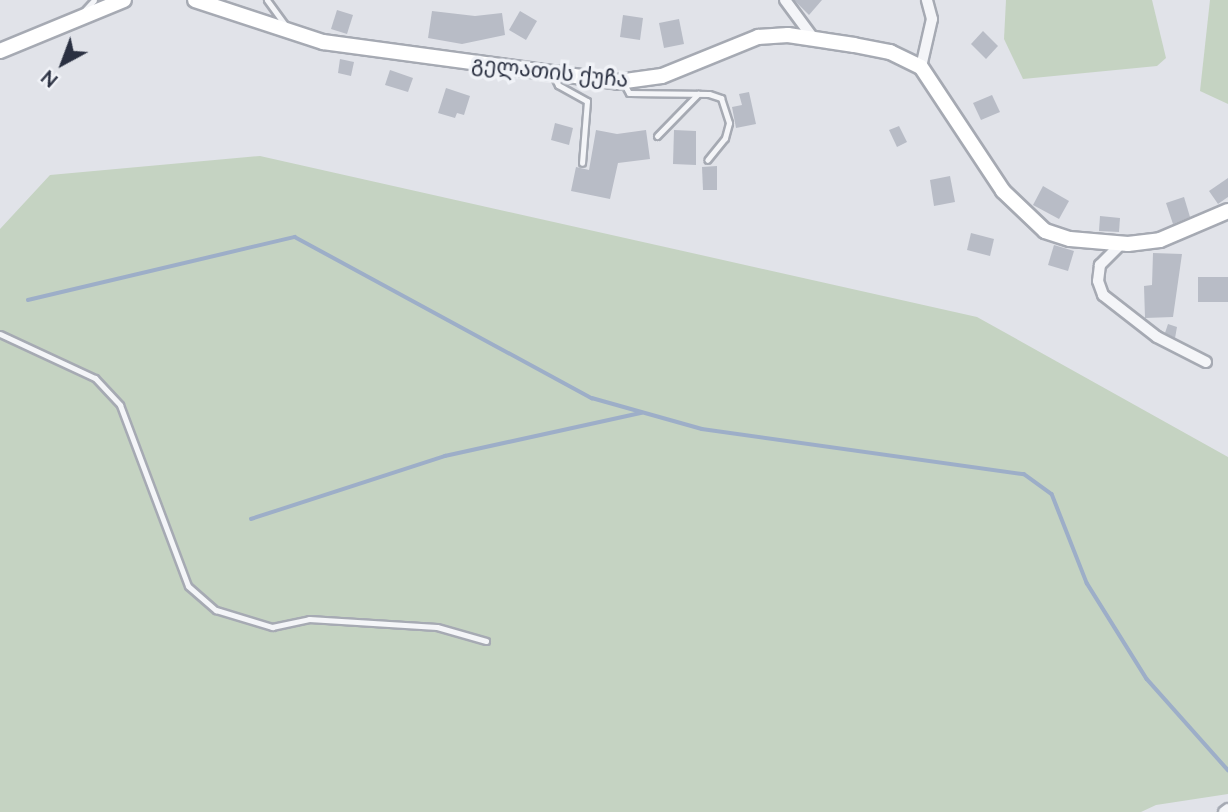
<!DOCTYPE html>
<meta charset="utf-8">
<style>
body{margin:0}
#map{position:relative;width:1228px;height:812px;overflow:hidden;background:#e1e3e9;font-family:Mulish,"Noto Sans Georgian",sans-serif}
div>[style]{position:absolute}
.green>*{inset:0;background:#c5d3c2}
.stream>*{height:3.5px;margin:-1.75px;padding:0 1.75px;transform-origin:1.75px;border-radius:1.75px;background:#9daec8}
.building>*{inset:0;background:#b8bcc6}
.roads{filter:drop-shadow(2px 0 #a6aab3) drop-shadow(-2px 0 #a6aab3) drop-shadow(0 2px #a6aab3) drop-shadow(0 -2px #a6aab3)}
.lane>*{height:5px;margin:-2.5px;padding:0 2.5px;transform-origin:2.5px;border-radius:2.5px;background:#f4f5f8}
.street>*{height:10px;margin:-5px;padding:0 5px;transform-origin:5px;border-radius:5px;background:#f4f5f8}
.secondary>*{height:14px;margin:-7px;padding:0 7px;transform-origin:7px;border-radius:7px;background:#fff}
span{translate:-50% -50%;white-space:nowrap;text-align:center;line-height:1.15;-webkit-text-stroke:7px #f0f2f7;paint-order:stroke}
.street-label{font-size:21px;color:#2a3041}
.north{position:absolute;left:28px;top:28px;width:70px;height:70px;-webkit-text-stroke:5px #f0f2f7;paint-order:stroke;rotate:221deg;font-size:19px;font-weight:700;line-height:28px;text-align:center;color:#2a3041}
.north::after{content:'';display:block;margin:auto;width:24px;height:32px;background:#2a3041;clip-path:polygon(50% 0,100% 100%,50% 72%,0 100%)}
</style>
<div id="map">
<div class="green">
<i style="clip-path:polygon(1006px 0,1152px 0,1166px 58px,1157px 66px,1023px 79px,1004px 39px)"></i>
<i style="clip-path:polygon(1210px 0,1228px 0,1228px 104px,1200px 91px)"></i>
<i style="clip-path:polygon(260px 156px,977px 317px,1228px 457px,1228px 794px,1156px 805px,1141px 812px,0 812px,0 229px,50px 175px)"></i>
</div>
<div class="stream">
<i style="left:28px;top:300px;width:274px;rotate:-13.3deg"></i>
<i style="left:295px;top:237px;width:338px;rotate:28.5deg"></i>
<i style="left:592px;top:398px;width:114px;rotate:15.7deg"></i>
<i style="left:702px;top:429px;width:325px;rotate:8deg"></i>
<i style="left:1024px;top:474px;width:34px;rotate:36deg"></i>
<i style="left:1052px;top:494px;width:96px;rotate:68.5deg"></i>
<i style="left:1087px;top:583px;width:113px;rotate:58deg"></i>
<i style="left:1147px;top:679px;width:122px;rotate:48.3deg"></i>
<i style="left:251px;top:519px;width:204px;rotate:-18deg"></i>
<i style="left:445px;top:456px;width:201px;rotate:-12.4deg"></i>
</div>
<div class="building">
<i style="clip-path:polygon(794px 0,822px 0,809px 15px)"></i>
<i style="clip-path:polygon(337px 10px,353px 15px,347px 34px,331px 29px)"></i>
<i style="clip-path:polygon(432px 11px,475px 16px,502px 13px,505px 35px,462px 44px,428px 38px)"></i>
<i style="clip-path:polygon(520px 11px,537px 21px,526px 40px,509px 30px)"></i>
<i style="clip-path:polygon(623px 15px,643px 18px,640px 40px,620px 37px)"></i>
<i style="clip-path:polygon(679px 19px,684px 44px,664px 48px,659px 23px)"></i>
<i style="clip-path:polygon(983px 31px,998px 46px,986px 59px,971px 44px)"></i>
<i style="clip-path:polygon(340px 59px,354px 62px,351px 76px,338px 73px)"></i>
<i style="clip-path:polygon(390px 70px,413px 78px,408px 92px,385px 85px)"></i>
<i style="clip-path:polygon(446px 88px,470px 96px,464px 115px,457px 113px,455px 118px,438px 113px)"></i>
<i style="clip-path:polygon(749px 92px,756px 124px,736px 128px,732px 107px,742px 105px,739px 94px)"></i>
<i style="clip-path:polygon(992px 95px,1000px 112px,981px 120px,973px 103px)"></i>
<i style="clip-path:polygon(555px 123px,573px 128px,569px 145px,551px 140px)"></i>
<i style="clip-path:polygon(899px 126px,907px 142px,897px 147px,889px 130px)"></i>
<i style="clip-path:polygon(596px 130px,617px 134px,646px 130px,650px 159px,618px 163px,610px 199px,571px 191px,576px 167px,589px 170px)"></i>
<i style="clip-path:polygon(674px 130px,696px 131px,696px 165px,673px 164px)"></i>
<i style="clip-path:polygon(717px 166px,717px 190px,703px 190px,702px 167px)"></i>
<i style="clip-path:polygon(950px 176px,955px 202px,934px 206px,930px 180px)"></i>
<i style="clip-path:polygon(1228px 178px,1228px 197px,1218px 204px,1209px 191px)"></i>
<i style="clip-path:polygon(1043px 186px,1069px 201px,1059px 219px,1033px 205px)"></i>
<i style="clip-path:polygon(1184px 197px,1190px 217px,1173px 224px,1166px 203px)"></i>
<i style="clip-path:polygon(1100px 216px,1120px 218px,1119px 232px,1099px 231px)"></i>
<i style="clip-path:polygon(971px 233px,994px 239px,990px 256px,967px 250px)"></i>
<i style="clip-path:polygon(1054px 245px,1074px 251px,1068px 271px,1048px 265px)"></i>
<i style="clip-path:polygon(1153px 253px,1182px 254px,1173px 317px,1145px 318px,1144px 286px,1152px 285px)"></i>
<i style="clip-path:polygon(1198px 277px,1228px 277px,1228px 302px,1198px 302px)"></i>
<i style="clip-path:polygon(1168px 324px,1177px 327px,1175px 338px,1165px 333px)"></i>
</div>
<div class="roads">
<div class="lane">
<i style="left:267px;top:0;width:34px;rotate:54deg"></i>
<i style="left:83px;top:12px;width:16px;rotate:-47deg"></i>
<i style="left:554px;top:77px;width:9px;rotate:63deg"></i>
<i style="left:558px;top:85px;width:33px;rotate:29deg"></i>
<i style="left:587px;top:101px;width:62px;rotate:94.6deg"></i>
<i style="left:624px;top:84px;width:10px;rotate:61deg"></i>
<i style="left:629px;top:93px;width:80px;rotate:0.7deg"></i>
<i style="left:709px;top:94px;width:13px;rotate:18deg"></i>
<i style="left:721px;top:98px;width:26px;rotate:72deg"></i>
<i style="left:729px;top:123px;width:16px;rotate:105deg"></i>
<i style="left:725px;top:138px;width:28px;rotate:129deg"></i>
<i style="left:657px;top:136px;width:59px;rotate:-45.7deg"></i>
<i style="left:0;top:334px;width:105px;rotate:24.9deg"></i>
<i style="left:95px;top:378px;width:37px;rotate:47deg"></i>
<i style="left:120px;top:405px;width:193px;rotate:69.4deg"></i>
<i style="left:188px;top:586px;width:37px;rotate:41deg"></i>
<i style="left:216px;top:610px;width:59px;rotate:16.9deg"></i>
<i style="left:272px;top:627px;width:38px;rotate:-12deg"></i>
<i style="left:309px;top:619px;width:128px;rotate:3.6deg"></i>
<i style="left:437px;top:627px;width:51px;rotate:15.9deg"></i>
</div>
<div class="street">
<i style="left:785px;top:0;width:47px;rotate:53.6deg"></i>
<i style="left:921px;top:67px;width:49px;rotate:-77.1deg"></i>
<i style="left:932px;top:19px;width:20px;rotate:-105deg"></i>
<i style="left:1121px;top:244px;width:30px;rotate:135deg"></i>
<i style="left:1100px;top:265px;width:16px;rotate:97deg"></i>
<i style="left:1098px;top:281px;width:15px;rotate:70deg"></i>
<i style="left:1103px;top:295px;width:68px;rotate:37.9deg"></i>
<i style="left:1157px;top:337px;width:55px;rotate:27deg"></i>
<i style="left:1224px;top:812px;width:5px;rotate:-37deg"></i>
</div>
<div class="secondary">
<i style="left:195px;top:0;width:135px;rotate:18.2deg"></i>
<i style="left:323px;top:42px;width:298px;rotate:7.7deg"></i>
<i style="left:618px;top:82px;width:44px;rotate:-7.8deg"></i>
<i style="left:662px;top:76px;width:104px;rotate:-22.1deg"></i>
<i style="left:758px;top:37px;width:30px;rotate:-4deg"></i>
<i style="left:788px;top:35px;width:67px;rotate:8.6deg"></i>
<i style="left:854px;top:45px;width:37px;rotate:11deg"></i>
<i style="left:890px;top:52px;width:34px;rotate:26deg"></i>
<i style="left:921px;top:67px;width:149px;rotate:56.5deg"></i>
<i style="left:1003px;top:191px;width:58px;rotate:43.6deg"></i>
<i style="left:1045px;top:231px;width:26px;rotate:18deg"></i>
<i style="left:1070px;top:239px;width:58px;rotate:4.9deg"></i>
<i style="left:1128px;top:244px;width:32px;rotate:-7deg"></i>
<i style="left:1160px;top:240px;width:74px;rotate:-23.1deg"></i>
<i style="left:0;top:51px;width:134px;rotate:-22.4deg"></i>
</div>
</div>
<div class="street-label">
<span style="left:550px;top:71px;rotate:6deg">გელათის ქუჩა</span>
</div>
<div class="north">N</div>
</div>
